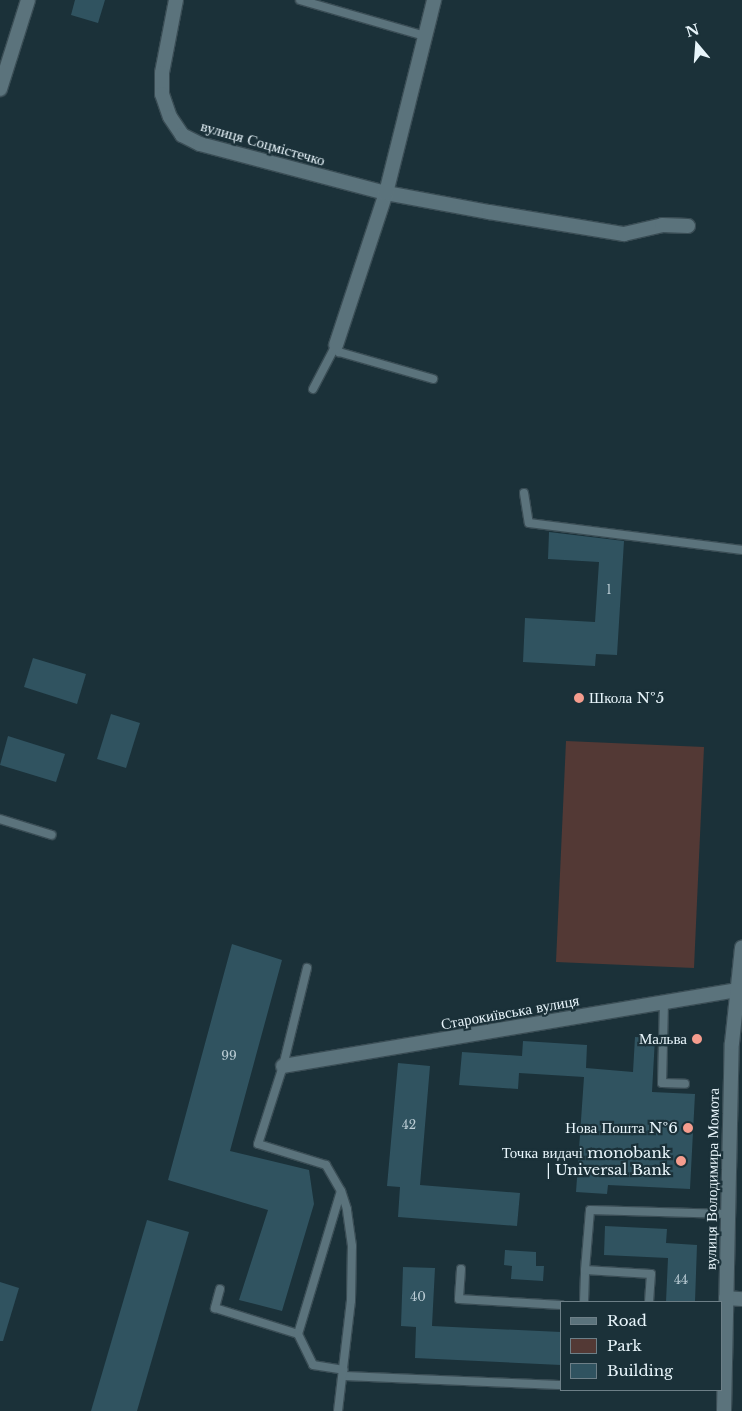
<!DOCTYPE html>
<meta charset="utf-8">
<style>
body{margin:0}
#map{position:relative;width:742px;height:1411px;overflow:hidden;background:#1b3139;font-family:"Libre Baskerville",serif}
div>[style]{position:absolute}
.green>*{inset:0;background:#533935}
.building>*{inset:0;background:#305360}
.roads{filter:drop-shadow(1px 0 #3a4d55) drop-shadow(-1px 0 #3a4d55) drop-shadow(0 1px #3a4d55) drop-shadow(0 -1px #3a4d55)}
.service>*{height:8px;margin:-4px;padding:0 4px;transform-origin:4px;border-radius:4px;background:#5b737c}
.minor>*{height:14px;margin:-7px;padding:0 7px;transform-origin:7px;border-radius:7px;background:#5b737c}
.tertiary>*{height:14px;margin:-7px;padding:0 7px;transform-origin:7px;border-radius:7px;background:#5b737c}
.dots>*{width:14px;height:14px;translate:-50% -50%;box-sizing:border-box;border:2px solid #1b3139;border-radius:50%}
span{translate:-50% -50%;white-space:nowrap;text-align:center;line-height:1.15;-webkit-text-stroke:4.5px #1b3139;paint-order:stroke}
.number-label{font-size:12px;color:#baccd4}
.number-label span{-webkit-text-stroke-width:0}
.street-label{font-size:15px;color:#e8f5fb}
.poi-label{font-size:15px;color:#e8f5fb}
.left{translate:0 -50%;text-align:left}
.right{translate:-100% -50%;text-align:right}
.legend{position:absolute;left:560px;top:1301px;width:162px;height:90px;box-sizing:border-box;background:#1b3139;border:1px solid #6d7f87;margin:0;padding:6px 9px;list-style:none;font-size:15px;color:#e8f5fb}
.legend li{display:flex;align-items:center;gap:10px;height:25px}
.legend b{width:25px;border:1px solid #6d7f87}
.north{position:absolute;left:672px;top:20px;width:50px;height:50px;-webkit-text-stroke:4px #1b3139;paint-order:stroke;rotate:342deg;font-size:14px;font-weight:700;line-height:20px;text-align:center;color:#e8f5fb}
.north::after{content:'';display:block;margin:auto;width:18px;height:22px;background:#e8f5fb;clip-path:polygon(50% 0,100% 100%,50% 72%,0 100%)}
</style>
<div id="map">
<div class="green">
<i style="clip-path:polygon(566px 741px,704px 747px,694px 968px,556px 962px)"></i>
</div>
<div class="building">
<i style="clip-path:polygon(75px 0,105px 0,98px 23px,71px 15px)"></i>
<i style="clip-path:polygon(549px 532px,624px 541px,617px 655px,596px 654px,595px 666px,523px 662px,525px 618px,595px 622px,599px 562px,548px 559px)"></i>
<i style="clip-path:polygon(33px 658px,86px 674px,77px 704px,24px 687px)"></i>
<i style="clip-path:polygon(111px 714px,140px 723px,126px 768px,97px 759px)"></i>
<i style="clip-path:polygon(8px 736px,65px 754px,56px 782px,0 765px)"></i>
<i style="clip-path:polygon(232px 944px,282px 960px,230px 1151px,309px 1170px,314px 1204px,282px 1311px,239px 1300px,268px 1210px,168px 1180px)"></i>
<i style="clip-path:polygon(635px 1037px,655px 1038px,652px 1092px,695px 1094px,690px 1189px,608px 1185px,607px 1194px,576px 1192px,584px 1077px,519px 1073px,518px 1089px,459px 1085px,462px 1052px,522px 1056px,523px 1041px,587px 1045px,586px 1068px,633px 1072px)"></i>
<i style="clip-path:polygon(398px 1063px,430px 1066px,420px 1185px,520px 1193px,517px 1226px,398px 1217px,400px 1187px,387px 1186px)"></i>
<i style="clip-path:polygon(147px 1220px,189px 1232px,137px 1411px,91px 1411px)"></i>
<i style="clip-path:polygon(605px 1226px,667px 1229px,666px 1243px,697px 1245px,695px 1302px,666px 1302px,668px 1258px,604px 1255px)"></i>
<i style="clip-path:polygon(505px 1250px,536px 1252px,536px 1266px,544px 1266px,543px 1281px,511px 1279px,512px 1266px,504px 1265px)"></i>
<i style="clip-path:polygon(403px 1267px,435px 1268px,432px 1326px,561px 1332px,561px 1365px,415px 1358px,416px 1327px,401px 1326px)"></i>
<i style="clip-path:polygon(0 1282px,19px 1288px,3px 1341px,0 1341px)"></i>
</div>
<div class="roads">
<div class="service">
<i style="left:300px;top:0;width:130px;rotate:16.1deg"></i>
<i style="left:336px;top:345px;width:8px;rotate:67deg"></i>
<i style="left:339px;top:352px;width:98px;rotate:16deg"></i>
<i style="left:313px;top:389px;width:50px;rotate:-62.4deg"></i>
<i style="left:524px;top:493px;width:30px;rotate:81deg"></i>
<i style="left:529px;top:523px;width:215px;rotate:7.2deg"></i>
<i style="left:0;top:819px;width:54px;rotate:17.1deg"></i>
<i style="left:664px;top:1002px;width:81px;rotate:91.4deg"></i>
<i style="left:662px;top:1083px;width:23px;rotate:2deg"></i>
<i style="left:461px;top:1269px;width:30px;rotate:94deg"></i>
<i style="left:459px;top:1299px;width:102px;rotate:3.4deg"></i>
<i style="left:220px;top:1289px;width:20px;rotate:105deg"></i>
<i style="left:215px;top:1308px;width:87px;rotate:17.4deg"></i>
<i style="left:298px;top:1334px;width:149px;rotate:-73.3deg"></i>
<i style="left:341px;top:1191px;width:30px;rotate:-120deg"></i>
<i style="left:326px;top:1165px;width:71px;rotate:-162.8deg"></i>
<i style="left:258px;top:1144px;width:82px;rotate:-72.2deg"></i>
<i style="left:283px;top:1066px;width:101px;rotate:-76.2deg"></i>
<i style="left:584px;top:1302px;width:32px;rotate:-88deg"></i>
<i style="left:649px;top:1302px;width:28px;rotate:-86deg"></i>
<i style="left:651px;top:1274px;width:66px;rotate:-176.5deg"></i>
<i style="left:585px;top:1270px;width:60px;rotate:-85.2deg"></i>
<i style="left:590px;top:1210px;width:138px;rotate:1.7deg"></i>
<i style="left:298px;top:1334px;width:34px;rotate:64deg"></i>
<i style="left:313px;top:1365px;width:31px;rotate:9deg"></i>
<i style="left:343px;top:1376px;width:218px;rotate:2.4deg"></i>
<i style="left:338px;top:1411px;width:111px;rotate:-83.3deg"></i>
<i style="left:351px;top:1301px;width:55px;rotate:-89deg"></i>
<i style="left:352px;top:1246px;width:37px;rotate:-98deg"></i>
<i style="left:347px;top:1209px;width:19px;rotate:-108deg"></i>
</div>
<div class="minor">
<i style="left:176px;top:0;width:74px;rotate:100.9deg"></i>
<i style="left:162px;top:73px;width:21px;rotate:90deg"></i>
<i style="left:162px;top:94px;width:24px;rotate:71deg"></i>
<i style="left:170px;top:117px;width:22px;rotate:56deg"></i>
<i style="left:182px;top:135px;width:20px;rotate:27deg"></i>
<i style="left:200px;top:144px;width:192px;rotate:14.8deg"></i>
<i style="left:386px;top:193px;width:105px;rotate:10.5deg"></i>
<i style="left:489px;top:212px;width:137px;rotate:9.3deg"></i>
<i style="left:624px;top:234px;width:39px;rotate:-13deg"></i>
<i style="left:662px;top:225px;width:26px;rotate:2deg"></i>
<i style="left:0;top:89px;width:93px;rotate:-72.5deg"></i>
<i style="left:336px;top:345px;width:160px;rotate:-71.8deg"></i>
<i style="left:386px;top:193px;width:199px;rotate:-76deg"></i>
<i style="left:283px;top:1066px;width:465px;rotate:-9.5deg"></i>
<i style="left:726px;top:1298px;width:16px;rotate:4deg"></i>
</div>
<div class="tertiary">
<i style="left:724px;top:1411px;width:368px;rotate:-88.8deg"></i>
<i style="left:732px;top:1043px;width:96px;rotate:-84deg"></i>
</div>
</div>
<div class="dots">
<i style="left:579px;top:698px;background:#f59d8e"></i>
<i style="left:697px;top:1039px;background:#f59d8e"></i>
<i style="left:688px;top:1128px;background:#f59d8e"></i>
<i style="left:681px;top:1161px;background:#f59d8e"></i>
</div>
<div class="number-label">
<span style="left:609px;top:590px">1</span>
<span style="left:229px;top:1056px">99</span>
<span style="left:409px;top:1125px">42</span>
<span style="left:681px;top:1280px">44</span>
<span style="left:418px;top:1297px">40</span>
</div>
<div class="street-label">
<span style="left:263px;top:143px;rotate:16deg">вулиця Соцмістечко</span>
<span style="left:510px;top:1012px;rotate:-10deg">Старокиївська вулиця</span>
<span style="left:712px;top:1179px;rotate:-89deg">вулиця Володимира Момота</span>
</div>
<div class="poi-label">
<span class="left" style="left:589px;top:698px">Школа №5</span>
<span class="right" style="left:687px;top:1039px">Мальва</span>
<span class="right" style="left:678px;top:1128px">Нова Пошта №6</span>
<span class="right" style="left:671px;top:1161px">Точка видачі monobank<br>| Universal Bank</span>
</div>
<ul class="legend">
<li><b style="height:6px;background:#5b737c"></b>Road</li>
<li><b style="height:14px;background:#533935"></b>Park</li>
<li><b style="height:14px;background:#305360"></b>Building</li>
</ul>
<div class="north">N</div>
</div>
